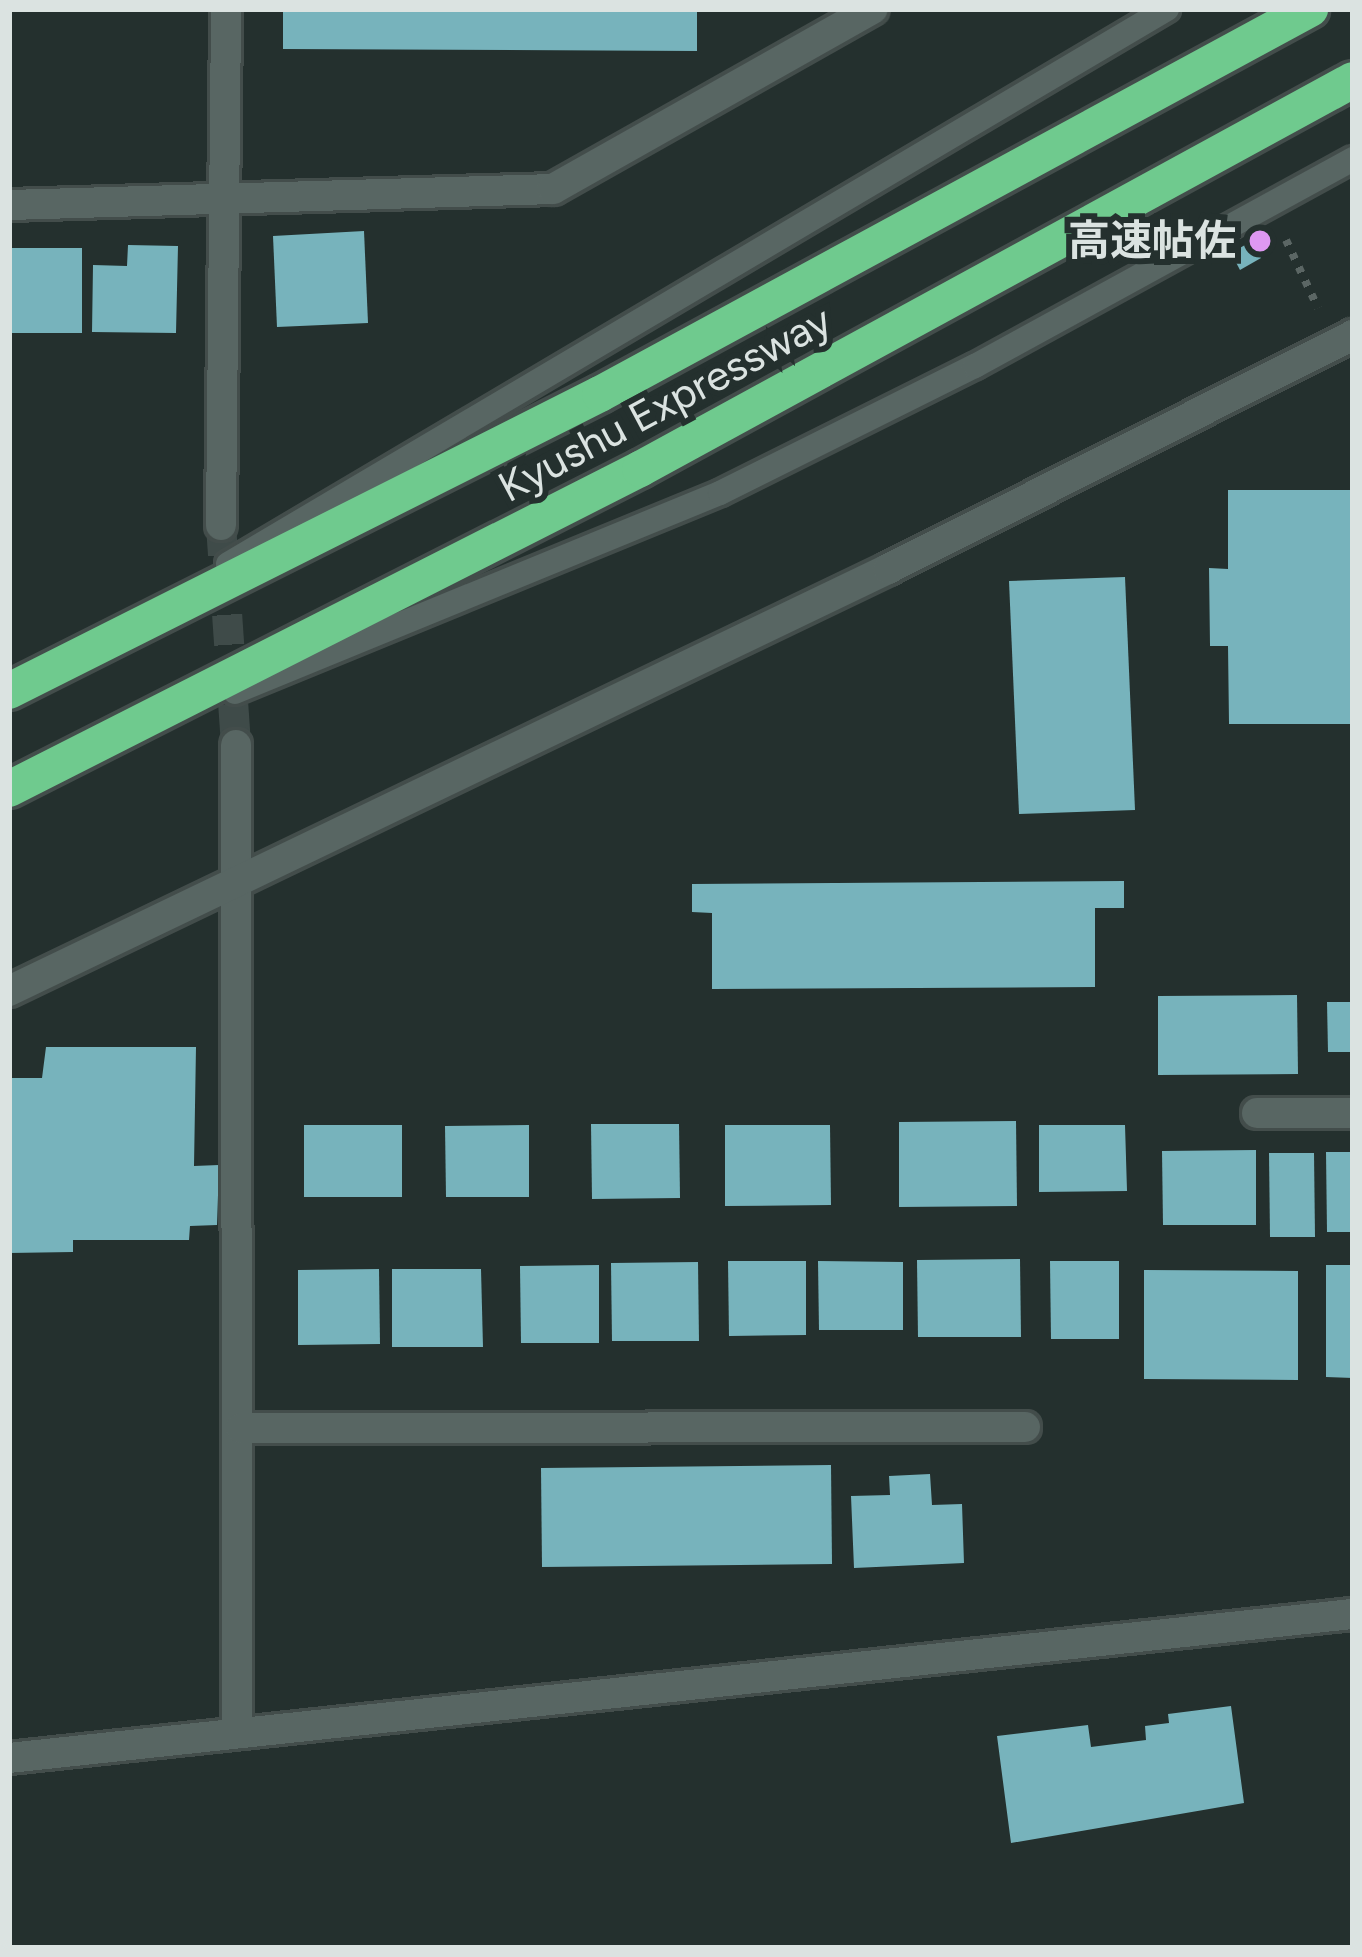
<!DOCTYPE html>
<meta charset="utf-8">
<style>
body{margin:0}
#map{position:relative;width:1362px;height:1957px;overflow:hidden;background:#24302e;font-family:Figtree,"Noto Sans JP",sans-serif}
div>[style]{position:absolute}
.building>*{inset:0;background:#77b3bc}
.minor-tunnel>*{height:30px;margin-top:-15px;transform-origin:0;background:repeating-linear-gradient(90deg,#3f4b49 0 30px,transparent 0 45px)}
.path>*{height:8px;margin-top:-4px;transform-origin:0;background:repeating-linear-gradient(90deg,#5b6664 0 6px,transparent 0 15px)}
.roads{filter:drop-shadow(3px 0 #434d4b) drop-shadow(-3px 0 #434d4b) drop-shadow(0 3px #434d4b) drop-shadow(0 -3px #434d4b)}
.service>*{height:24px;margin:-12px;padding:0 12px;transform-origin:12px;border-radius:12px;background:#586663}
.minor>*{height:30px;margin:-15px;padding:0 15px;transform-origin:15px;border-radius:15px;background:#586663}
.tertiary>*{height:30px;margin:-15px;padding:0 15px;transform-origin:15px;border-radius:15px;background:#586663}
.motorway>*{height:36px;margin:-18px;padding:0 18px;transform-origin:18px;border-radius:18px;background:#6fca8e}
.dots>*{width:33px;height:33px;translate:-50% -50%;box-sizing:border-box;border:6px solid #24302e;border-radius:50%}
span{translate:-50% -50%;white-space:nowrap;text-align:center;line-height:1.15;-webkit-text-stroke:12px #24302e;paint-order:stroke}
.poi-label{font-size:42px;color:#dbe3e1;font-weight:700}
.right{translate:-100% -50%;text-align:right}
.street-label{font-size:42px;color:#dbe3e1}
.frame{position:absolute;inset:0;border:12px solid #dbe3e1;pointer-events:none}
</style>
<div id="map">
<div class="building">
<i style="clip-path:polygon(283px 9px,697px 9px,697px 51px,283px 49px)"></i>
<i style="clip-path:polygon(364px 231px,368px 323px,277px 327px,273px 236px)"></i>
<i style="clip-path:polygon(1252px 241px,1261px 258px,1240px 270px,1231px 253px)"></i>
<i style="clip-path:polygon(128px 245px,178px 246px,176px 333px,92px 332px,93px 265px,127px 266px)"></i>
<i style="clip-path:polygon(9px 248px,82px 248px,82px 333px,9px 333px)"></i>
<i style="clip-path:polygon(1228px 490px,1353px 490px,1353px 724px,1229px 724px,1228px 646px,1210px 646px,1209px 568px,1228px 569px)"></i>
<i style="clip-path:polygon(1125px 577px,1135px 810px,1019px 814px,1009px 581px)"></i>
<i style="clip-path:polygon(1124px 881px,1124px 908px,1095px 908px,1095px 987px,712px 989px,712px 913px,692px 912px,692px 884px)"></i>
<i style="clip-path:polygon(1297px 995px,1298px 1074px,1158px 1075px,1158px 996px)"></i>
<i style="clip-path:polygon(1327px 1002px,1353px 1002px,1353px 1052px,1328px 1052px)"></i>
<i style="clip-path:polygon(46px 1047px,196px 1047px,194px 1166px,219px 1165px,217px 1225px,190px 1226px,189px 1240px,73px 1240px,73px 1252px,9px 1253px,9px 1078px,42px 1078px)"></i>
<i style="clip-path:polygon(1016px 1121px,1017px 1206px,899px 1207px,899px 1122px)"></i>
<i style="clip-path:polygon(591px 1124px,679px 1124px,680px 1198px,592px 1199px)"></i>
<i style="clip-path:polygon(304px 1125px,402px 1125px,402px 1197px,304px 1197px)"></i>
<i style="clip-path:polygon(529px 1125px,529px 1197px,446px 1197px,445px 1126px)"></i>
<i style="clip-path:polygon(725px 1125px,830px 1125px,831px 1205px,725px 1206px)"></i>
<i style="clip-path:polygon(1039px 1125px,1125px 1125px,1127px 1191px,1039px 1192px)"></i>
<i style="clip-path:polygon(1256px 1150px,1256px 1225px,1163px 1225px,1162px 1151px)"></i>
<i style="clip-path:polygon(1326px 1152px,1353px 1152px,1353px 1232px,1327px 1232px)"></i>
<i style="clip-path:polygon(1269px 1153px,1314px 1153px,1315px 1237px,1270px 1237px)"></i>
<i style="clip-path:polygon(1020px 1259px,1021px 1337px,918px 1337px,917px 1260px)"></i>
<i style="clip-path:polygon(728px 1261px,806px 1261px,806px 1335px,729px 1336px)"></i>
<i style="clip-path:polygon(818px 1261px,903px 1262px,903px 1330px,819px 1330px)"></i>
<i style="clip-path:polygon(1050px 1261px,1119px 1261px,1119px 1339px,1051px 1339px)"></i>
<i style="clip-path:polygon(698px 1262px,699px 1341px,612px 1341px,611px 1263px)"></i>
<i style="clip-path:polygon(599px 1265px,599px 1343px,521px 1343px,520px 1266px)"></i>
<i style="clip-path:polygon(1326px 1265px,1353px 1265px,1353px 1378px,1326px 1377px)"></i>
<i style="clip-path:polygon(379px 1269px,380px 1344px,298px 1345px,298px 1270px)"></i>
<i style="clip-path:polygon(392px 1269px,481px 1269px,483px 1347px,392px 1347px)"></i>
<i style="clip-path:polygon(1144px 1270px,1298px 1271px,1298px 1380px,1144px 1379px)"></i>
<i style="clip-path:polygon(831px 1465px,832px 1564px,542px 1567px,541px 1468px)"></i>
<i style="clip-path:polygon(930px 1474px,932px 1505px,962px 1504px,964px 1563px,854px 1568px,851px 1496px,890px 1495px,889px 1476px)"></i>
<i style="clip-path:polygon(1231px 1706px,1244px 1803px,1011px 1843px,997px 1736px,1088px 1725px,1091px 1747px,1146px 1740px,1145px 1726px,1169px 1723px,1168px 1714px)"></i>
</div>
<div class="minor-tunnel">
<i style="left:221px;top:525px;width:221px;rotate:86.1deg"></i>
</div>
<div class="path">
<i style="left:1286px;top:240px;width:75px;rotate:64.8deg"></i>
</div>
<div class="roads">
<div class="service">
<i style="left:228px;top:564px;width:1091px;rotate:-30.59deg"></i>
<i style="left:235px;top:692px;width:524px;rotate:-22.31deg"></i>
<i style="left:720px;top:493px;width:285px;rotate:-26.5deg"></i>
<i style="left:975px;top:366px;width:431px;rotate:-28.7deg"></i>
</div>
<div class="minor">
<i style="left:9px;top:205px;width:544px;rotate:-1.68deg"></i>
<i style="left:553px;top:189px;width:367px;rotate:-29.4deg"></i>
<i style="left:221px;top:525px;width:516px;rotate:-89.44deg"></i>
<i style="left:236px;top:745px;width:988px;rotate:89.94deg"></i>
<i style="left:1257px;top:1113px;width:96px"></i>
<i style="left:241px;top:1428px;width:784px;rotate:-0.07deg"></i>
</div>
<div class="tertiary">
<i style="left:9px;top:991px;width:975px;rotate:-25.65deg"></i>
<i style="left:888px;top:569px;width:521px;rotate:-26.71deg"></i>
<i style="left:9px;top:1758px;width:1352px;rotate:-6.12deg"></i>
</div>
<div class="motorway">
<i style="left:9px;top:691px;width:661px;rotate:-26.68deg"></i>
<i style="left:600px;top:394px;width:808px;rotate:-28.47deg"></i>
<i style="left:9px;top:789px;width:708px;rotate:-26.89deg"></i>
<i style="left:640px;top:469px;width:812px;rotate:-28.62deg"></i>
</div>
</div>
<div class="dots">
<i style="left:1260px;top:241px;background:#de98f2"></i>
</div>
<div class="poi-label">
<span class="right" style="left:1236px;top:241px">高速帖佐</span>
</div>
<div class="street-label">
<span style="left:665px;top:404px;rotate:-28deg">Kyushu Expressway</span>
</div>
<div class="frame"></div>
</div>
